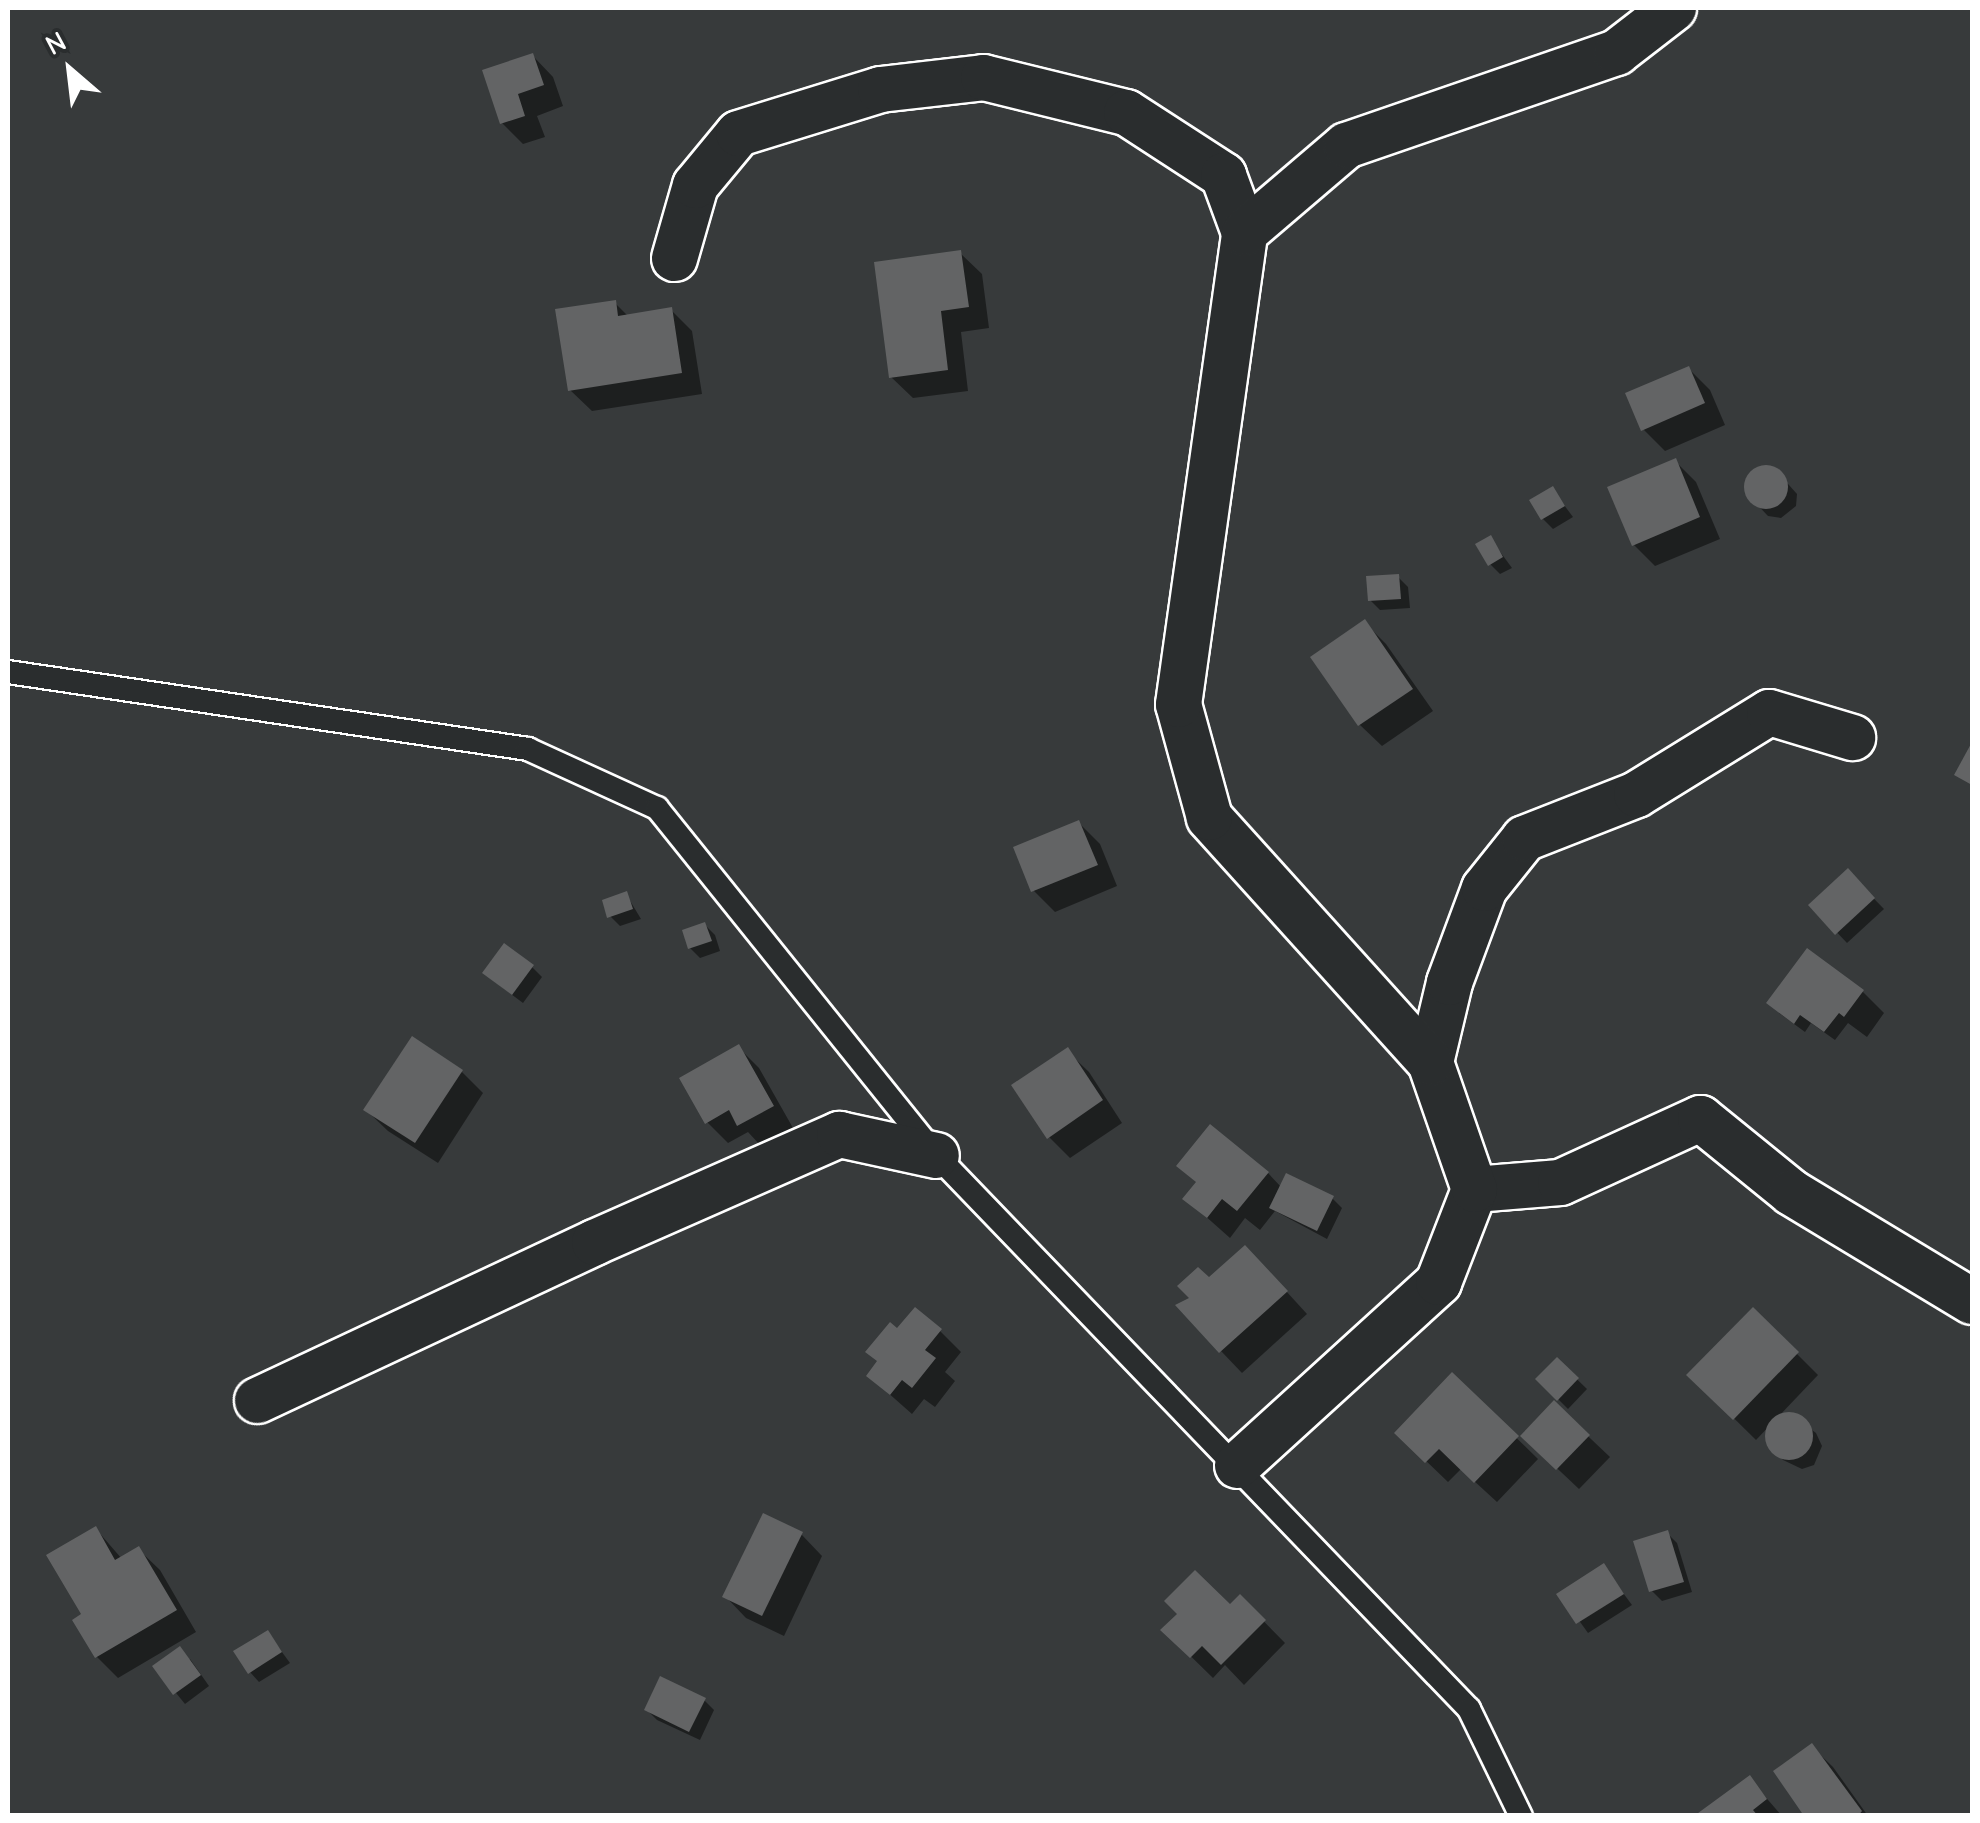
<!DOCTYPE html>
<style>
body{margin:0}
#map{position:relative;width:1980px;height:1823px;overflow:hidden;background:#373a3b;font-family:"Comic Neue",sans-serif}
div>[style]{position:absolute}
.shadow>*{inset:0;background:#0007}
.building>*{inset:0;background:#636465}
.round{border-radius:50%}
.roads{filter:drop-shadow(2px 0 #fff) drop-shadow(-2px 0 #fff) drop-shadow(0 2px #fff) drop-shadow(0 -2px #fff)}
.lane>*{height:22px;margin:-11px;padding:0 11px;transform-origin:11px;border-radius:11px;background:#2a2d2e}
.street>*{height:45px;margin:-22.5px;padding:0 22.5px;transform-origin:22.5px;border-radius:22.5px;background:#2a2d2e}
span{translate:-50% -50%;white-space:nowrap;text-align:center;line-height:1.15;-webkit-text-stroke:8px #2a2d2e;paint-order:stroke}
.frame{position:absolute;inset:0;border:10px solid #fff;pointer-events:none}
.north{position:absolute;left:20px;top:20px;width:100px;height:100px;-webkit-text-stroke:8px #2a2d2e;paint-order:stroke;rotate:332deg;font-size:28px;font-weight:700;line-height:40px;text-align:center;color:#fff}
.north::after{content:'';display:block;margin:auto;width:35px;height:45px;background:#fff;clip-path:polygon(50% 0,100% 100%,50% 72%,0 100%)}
</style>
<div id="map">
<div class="shadow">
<i style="clip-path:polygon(532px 55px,553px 77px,563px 106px,537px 116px,545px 137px,523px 144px,502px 123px)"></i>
<i style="clip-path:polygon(960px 253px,982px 274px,989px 328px,961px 332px,968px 391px,913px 398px,891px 377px)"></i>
<i style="clip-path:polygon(615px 303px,629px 317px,671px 310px,692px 331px,702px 394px,592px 411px,570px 390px)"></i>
<i style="clip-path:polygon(1688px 368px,1710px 390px,1725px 425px,1665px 451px,1643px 429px)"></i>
<i style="clip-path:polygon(1675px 461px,1696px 482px,1720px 539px,1655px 566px,1634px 545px)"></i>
<i style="clip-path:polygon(1773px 467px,1797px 494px,1796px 506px,1781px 518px,1768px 516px,1748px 495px,1747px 482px,1754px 471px)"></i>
<i style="clip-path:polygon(1552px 489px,1573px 517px,1553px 529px,1543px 519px)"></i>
<i style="clip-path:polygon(1490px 538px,1512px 568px,1500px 574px,1490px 564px)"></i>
<i style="clip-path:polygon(1398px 577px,1408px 587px,1410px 608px,1380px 610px,1370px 600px)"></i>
<i style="clip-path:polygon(1364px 622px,1386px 644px,1433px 711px,1382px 746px,1360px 725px,1313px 657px)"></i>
<i style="clip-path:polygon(1079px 823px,1100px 844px,1117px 886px,1055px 912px,1033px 890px)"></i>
<i style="clip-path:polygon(1848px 872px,1884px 909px,1847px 943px,1812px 906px)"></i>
<i style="clip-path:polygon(626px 894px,641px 919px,620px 926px,610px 916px)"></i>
<i style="clip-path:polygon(705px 925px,715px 935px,720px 951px,700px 958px,690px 948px)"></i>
<i style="clip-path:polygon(532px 967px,542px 977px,523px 1003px,495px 982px)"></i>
<i style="clip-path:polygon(1863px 992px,1884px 1013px,1867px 1037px,1848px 1023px,1835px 1040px,1811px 1023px,1805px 1032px,1779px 1013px)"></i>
<i style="clip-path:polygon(738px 1047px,759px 1068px,793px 1128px,761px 1146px,748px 1132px,728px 1143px,707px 1122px)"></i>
<i style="clip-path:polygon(1067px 1051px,1089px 1072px,1122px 1123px,1070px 1158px,1049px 1137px)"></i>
<i style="clip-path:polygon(462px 1072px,483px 1093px,438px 1163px,388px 1131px,366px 1110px)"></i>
<i style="clip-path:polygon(1268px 1173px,1282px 1188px,1332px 1198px,1342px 1208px,1327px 1239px,1275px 1211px,1260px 1230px,1245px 1218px,1230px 1238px,1185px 1198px)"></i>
<i style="clip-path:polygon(1266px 1269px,1307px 1314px,1242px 1373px,1221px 1351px,1193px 1299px,1209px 1281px)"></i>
<i style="clip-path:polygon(1753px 1310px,1818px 1375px,1756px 1440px,1690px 1375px)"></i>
<i style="clip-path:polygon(940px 1331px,961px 1352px,945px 1372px,955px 1381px,935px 1407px,924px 1399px,912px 1414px,869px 1376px,898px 1332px)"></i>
<i style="clip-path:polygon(1557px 1360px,1587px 1389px,1568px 1409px,1538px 1379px)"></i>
<i style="clip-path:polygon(1452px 1375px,1538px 1459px,1497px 1502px,1461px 1469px,1448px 1482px,1397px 1433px)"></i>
<i style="clip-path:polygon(1554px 1404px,1610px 1457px,1579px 1489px,1523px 1436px)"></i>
<i style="clip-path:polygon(1792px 1415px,1816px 1433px,1822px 1446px,1814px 1465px,1802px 1469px,1783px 1460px,1768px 1436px,1772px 1423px)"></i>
<i style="clip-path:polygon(96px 1529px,122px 1559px,138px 1549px,160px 1570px,196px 1632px,118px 1678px,97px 1657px,84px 1615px)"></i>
<i style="clip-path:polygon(1667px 1533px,1677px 1543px,1692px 1592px,1662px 1601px,1652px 1591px)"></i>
<i style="clip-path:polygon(801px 1534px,822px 1556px,784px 1636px,746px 1618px,725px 1596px)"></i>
<i style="clip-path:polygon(1603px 1566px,1632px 1605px,1588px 1633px,1560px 1594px)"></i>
<i style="clip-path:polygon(1240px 1597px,1285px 1643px,1244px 1685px,1225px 1665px,1213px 1678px,1164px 1630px,1230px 1607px)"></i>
<i style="clip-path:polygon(268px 1633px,290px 1663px,259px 1682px,250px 1672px)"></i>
<i style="clip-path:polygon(190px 1659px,209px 1686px,185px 1704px,155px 1667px)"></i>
<i style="clip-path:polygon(704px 1700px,714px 1710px,700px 1740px,657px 1720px,647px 1710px)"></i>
<i style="clip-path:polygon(1811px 1746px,1833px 1767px,1868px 1816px,1807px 1816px)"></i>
<i style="clip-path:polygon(1749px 1778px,1782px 1816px,1699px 1816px)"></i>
</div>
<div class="building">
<i style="clip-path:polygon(533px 53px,544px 85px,518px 94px,525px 116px,500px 124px,482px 70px)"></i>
<i style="clip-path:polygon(961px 250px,969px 307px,941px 311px,948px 370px,889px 378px,874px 262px)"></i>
<i style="clip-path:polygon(616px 300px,618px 316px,672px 307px,682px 373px,568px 391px,555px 309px)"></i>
<i style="clip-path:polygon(1689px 366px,1705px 403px,1641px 431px,1625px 393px)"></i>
<i style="clip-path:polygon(1676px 458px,1700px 517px,1632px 546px,1607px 487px)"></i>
<i class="round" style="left:1744px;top:465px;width:44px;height:44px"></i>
<i style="clip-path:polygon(1553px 486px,1565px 506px,1541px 520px,1529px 500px)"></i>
<i style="clip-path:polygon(1491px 535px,1503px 557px,1488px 566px,1475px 544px)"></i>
<i style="clip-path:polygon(1399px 574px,1401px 599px,1368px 601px,1366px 576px)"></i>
<i style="clip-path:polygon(1365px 619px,1413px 689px,1358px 726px,1310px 657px)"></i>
<i style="clip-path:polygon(1972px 742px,1972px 785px,1954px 775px)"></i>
<i style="clip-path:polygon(1079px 820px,1098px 865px,1031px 892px,1013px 847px)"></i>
<i style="clip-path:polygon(1848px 868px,1875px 898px,1835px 935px,1808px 905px)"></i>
<i style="clip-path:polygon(627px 891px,633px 909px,607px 918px,602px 900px)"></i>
<i style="clip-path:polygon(705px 922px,712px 941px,688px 949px,682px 930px)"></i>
<i style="clip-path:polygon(504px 943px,534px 965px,512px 995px,482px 973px)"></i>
<i style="clip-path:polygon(1807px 948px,1864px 990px,1844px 1017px,1839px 1013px,1824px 1032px,1800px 1015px,1794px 1024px,1766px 1003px)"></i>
<i style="clip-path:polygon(412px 1036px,463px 1070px,415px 1143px,363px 1110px)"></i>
<i style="clip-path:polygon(739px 1044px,774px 1106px,737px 1126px,729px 1110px,705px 1124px,679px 1078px)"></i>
<i style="clip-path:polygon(1068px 1047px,1103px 1100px,1047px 1139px,1011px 1085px)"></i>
<i style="clip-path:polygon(1210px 1124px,1269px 1172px,1237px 1211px,1222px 1199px,1207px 1218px,1182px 1199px,1196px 1182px,1176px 1166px)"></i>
<i style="clip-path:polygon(1286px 1173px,1334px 1196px,1317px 1231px,1269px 1208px)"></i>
<i style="clip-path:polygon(1245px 1245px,1288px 1291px,1219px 1353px,1175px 1305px,1189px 1298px,1177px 1286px,1198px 1267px,1209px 1277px)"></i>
<i style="clip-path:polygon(915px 1307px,942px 1329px,925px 1350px,936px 1358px,912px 1388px,902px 1380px,890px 1395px,866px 1376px,877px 1361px,865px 1352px,890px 1322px,897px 1328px)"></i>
<i style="clip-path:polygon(1753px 1307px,1799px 1352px,1733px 1420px,1686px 1375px)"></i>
<i style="clip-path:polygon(1557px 1357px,1579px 1378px,1557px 1401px,1535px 1379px)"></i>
<i style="clip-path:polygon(1452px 1372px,1519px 1436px,1474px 1483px,1439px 1449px,1425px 1463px,1394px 1433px)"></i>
<i style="clip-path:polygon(1554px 1400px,1590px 1435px,1556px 1470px,1520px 1436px)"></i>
<i class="round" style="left:1765px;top:1412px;width:48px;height:48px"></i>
<i style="clip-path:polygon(763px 1513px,803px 1532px,762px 1616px,722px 1597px)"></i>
<i style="clip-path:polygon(96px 1526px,115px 1560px,139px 1546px,177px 1610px,95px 1658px,72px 1620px,81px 1614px,46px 1555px)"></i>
<i style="clip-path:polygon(1668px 1530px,1684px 1582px,1649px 1592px,1633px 1541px)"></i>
<i style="clip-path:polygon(1604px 1563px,1624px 1594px,1576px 1624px,1556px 1594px)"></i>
<i style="clip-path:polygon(1195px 1570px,1230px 1604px,1240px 1594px,1266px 1620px,1221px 1665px,1202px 1646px,1190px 1658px,1160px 1630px,1177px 1614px,1164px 1601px)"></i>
<i style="clip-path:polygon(268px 1630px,282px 1652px,248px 1674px,233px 1651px)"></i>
<i style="clip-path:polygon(180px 1646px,201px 1675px,173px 1695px,152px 1666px)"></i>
<i style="clip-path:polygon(660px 1676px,706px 1698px,689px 1732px,644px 1710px)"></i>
<i style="clip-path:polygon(1812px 1743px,1862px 1811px,1858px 1816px,1804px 1816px,1773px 1771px)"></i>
<i style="clip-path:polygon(1750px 1775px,1767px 1799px,1753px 1810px,1758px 1816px,1694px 1816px)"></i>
</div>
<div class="roads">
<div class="lane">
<i style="left:8px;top:672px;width:526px;rotate:8.42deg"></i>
<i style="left:528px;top:749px;width:142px;rotate:24.6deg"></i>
<i style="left:657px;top:808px;width:445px;rotate:51.2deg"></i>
<i style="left:936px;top:1155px;width:769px;rotate:46.11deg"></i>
<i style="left:1469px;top:1709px;width:119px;rotate:64.1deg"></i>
</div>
<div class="street">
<i style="left:674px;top:258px;width:76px;rotate:-74deg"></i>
<i style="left:695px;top:185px;width:67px;rotate:-50.4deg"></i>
<i style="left:738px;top:133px;width:149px;rotate:-17.2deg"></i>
<i style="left:880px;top:89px;width:104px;rotate:-6.6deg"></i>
<i style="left:983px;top:77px;width:147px;rotate:13.8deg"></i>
<i style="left:1126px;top:112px;width:116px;rotate:33deg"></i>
<i style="left:1223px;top:175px;width:61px;rotate:69.8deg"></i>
<i style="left:1430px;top:1062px;width:82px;rotate:-76.6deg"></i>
<i style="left:1449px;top:982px;width:100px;rotate:-69.6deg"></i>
<i style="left:1484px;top:888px;width:64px;rotate:-51.3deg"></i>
<i style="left:1524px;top:838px;width:120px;rotate:-21.4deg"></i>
<i style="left:1636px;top:794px;width:156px;rotate:-31.7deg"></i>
<i style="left:1769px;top:712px;width:87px;rotate:16.8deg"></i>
<i style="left:1474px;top:1189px;width:86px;rotate:-4.7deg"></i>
<i style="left:1560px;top:1182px;width:154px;rotate:-24.6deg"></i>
<i style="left:1700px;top:1118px;width:117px;rotate:39.1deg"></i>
<i style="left:1791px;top:1192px;width:211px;rotate:31.1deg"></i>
<i style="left:257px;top:1400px;width:372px;rotate:-25.1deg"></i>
<i style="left:594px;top:1242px;width:268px;rotate:-23.8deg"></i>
<i style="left:839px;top:1134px;width:99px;rotate:12.2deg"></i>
<i style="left:1237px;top:1465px;width:272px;rotate:-42.3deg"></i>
<i style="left:1438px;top:1282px;width:100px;rotate:-68.8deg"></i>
<i style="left:1474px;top:1189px;width:134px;rotate:-109.1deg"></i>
<i style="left:1430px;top:1062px;width:330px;rotate:-132.1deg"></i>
<i style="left:1209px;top:817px;width:117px;rotate:-105.3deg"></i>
<i style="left:1178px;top:704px;width:477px;rotate:-82deg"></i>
<i style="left:1244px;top:232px;width:134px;rotate:-40.5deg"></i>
<i style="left:1346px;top:145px;width:286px;rotate:-19deg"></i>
<i style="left:1616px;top:52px;width:72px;rotate:-37.7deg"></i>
</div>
</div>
<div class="frame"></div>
<div class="north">N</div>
</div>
